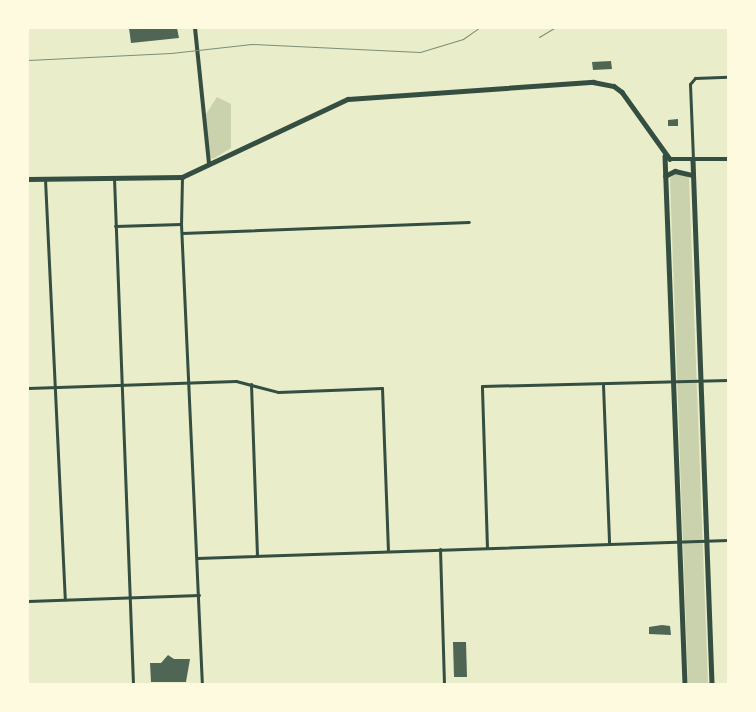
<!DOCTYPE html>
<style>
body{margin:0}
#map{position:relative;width:756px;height:712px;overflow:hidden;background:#e9edc9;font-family:"PT Sans",sans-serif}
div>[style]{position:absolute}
.green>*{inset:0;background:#cad2ad}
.building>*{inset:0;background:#4f6655}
.minor>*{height:3px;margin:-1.5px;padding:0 1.5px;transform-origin:1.5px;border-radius:1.5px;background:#344e41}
.tertiary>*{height:4px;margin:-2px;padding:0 2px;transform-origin:2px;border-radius:2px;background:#344e41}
.secondary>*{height:4.5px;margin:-2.25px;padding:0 2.25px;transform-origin:2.25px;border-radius:2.25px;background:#344e41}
.rail>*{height:1px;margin:-0.5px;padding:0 0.5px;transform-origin:0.5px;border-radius:0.5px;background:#7c8e77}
span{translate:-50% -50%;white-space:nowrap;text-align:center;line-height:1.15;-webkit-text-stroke:4px #fefae0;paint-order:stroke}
.frame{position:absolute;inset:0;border:29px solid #fefae0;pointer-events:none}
</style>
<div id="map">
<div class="green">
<i style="clip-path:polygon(217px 97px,231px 104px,231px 148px,213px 159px,208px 156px,204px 117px)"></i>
<i style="clip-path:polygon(674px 174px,686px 174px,689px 178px,708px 684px,688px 684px,670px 178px)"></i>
</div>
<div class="building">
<i style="clip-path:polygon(129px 28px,177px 28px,179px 38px,131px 43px)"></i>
<i style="clip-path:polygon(611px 61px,612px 69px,593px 70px,592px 62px)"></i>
<i style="clip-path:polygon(678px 119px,678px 126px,668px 126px,668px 120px)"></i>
<i style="clip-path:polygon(662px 625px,670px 626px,671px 635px,649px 634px,649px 627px)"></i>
<i style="clip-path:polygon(453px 642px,466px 642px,467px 677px,454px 677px)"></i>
<i style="clip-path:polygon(168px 655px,174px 659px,190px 659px,186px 682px,151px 682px,150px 663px,161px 663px)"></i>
</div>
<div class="minor">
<i style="left:693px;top:159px;width:75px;rotate:-92.3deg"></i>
<i style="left:690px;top:84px;width:8px;rotate:-50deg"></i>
<i style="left:695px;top:78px;width:33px;rotate:-2deg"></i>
<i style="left:182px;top:177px;width:47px;rotate:91.2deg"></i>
<i style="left:181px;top:224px;width:460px;rotate:87.4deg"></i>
<i style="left:114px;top:178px;width:506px;rotate:87.85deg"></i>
<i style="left:45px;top:179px;width:421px;rotate:87.3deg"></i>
<i style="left:115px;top:226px;width:66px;rotate:-1.7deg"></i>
<i style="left:182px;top:233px;width:287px;rotate:-2.2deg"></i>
<i style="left:251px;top:384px;width:172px;rotate:88deg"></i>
<i style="left:603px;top:385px;width:159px;rotate:87.8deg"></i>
<i style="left:28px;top:388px;width:208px;rotate:-1.9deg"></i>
<i style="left:236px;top:381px;width:43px;rotate:14.7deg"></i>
<i style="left:278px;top:392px;width:104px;rotate:-2.2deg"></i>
<i style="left:382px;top:388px;width:163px;rotate:87.9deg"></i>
<i style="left:487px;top:548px;width:162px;rotate:-91.8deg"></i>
<i style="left:482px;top:386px;width:246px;rotate:-1.4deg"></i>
<i style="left:440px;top:549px;width:135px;rotate:88.3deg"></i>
<i style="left:197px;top:558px;width:531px;rotate:-1.94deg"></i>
<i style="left:28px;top:601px;width:171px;rotate:-2deg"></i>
</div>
<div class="tertiary">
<i style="left:195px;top:28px;width:137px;rotate:84.1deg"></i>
</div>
<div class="secondary">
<i style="left:665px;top:156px;width:528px;rotate:87.83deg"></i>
<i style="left:693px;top:160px;width:524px;rotate:87.92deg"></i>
<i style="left:665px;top:176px;width:11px;rotate:-27deg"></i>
<i style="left:675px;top:171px;width:18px;rotate:13deg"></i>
<i style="left:28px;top:179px;width:154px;rotate:-0.7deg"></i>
<i style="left:182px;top:177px;width:183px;rotate:-25.2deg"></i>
<i style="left:348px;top:99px;width:246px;rotate:-4deg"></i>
<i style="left:593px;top:82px;width:21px;rotate:11deg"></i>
<i style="left:614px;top:86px;width:10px;rotate:37deg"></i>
<i style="left:622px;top:92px;width:82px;rotate:54.4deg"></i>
<i style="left:670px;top:159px;width:58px"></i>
</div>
<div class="rail">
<i style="left:539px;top:37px;width:17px;rotate:-31deg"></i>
<i style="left:28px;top:60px;width:143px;rotate:-2.8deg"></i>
<i style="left:171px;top:53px;width:81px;rotate:-6.4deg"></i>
<i style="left:251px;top:44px;width:169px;rotate:2.7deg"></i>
<i style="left:420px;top:52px;width:45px;rotate:-16.8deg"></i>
<i style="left:463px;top:39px;width:19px;rotate:-35deg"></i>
</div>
<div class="frame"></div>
</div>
